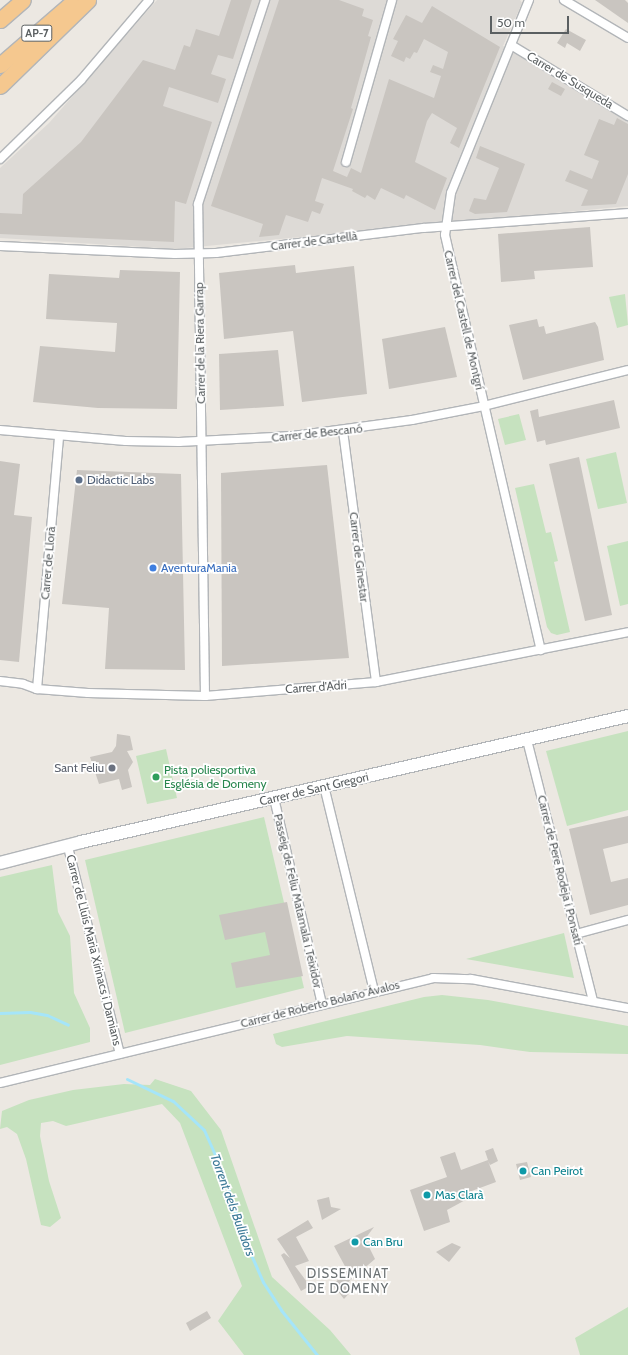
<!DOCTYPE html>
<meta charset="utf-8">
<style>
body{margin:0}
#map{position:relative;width:628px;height:1355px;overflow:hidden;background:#ece8e2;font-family:Cabin,sans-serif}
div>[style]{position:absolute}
.industrial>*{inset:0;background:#dddad6}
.green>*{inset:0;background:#c6e2bf}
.stream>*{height:3px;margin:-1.5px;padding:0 1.5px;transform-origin:1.5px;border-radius:1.5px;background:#a5e5f9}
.building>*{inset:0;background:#c9c5c0}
.roads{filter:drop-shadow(1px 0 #b2b5b8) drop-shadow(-1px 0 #b2b5b8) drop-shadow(0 1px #b2b5b8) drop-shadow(0 -1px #b2b5b8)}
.minor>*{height:8px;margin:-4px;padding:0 4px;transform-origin:4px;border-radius:4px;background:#fff}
.secondary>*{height:12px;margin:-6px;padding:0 6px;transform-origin:6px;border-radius:6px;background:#fff}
.motorway>*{height:15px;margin:-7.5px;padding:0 7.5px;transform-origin:7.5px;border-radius:7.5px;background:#f5c88f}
.dots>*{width:11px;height:11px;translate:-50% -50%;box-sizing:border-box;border:2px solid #fff;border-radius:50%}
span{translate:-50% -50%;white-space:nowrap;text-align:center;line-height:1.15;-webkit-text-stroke:3.5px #fff;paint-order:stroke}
.shield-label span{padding:1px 3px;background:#fff;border:1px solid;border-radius:3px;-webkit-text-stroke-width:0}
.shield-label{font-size:11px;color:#5a5f61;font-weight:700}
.street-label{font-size:12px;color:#5a5f61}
.service-label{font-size:12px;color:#4e5e75}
.left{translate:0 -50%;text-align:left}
.shop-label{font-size:12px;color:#366cbe}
.worship-label{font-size:12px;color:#5b616d}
.right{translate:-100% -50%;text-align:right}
.leisure-label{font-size:12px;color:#27864d}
.culture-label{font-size:12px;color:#0d838f}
.water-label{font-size:13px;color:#3e7b98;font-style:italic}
.neighbourhood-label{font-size:13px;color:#6b7173;letter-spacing:1px}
.scale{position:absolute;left:490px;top:16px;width:79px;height:18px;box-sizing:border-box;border:2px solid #5a5f61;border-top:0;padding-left:5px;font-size:12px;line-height:14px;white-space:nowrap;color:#5a5f61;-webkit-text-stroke:3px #fff;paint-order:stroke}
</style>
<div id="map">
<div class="industrial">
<i style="clip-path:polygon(157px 0,520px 0,522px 3px,503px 46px,628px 121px,628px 206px,175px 249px,0 238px,0 168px,49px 123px)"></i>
</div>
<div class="green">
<i style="clip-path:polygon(625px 294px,628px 325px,617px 328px,609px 297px)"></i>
<i style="clip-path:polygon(519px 414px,526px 440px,505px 445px,498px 419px)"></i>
<i style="clip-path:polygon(616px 452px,627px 503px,598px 509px,586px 459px)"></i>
<i style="clip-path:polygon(534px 484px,546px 533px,551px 532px,558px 561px,554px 562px,570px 632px,557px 635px,551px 633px,547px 627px,515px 488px)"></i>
<i style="clip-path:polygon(628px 541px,628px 604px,620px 606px,607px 546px)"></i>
<i style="clip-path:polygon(628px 731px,628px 810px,567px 826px,546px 751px)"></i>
<i style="clip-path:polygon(166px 749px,177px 798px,147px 804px,136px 756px)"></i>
<i style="clip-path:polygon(264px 817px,304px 988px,125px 1033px,85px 860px)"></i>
<i style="clip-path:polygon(52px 865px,58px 912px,70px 936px,74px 993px,90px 1028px,90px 1042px,0 1065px,0 877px)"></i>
<i style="clip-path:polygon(564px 933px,574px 978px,466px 959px)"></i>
<i style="clip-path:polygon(442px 995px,488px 1000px,628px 1026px,628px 1054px,530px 1052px,480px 1045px,347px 1036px,282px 1047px,276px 1044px,273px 1034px,424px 997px)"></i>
<i style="clip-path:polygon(155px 1079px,191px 1091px,221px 1130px,272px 1277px,330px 1330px,351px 1355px,244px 1355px,218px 1321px,242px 1286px,180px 1123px,162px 1104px,66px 1126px,53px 1121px,41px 1123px,40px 1136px,49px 1181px,61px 1218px,50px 1227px,41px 1225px,26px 1159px,17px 1134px,7px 1127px,0 1129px,2px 1111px,29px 1100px,73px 1090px,124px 1084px,150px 1085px)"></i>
<i style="clip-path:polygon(628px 1307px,628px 1355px,580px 1355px,575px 1338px)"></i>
</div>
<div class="stream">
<i style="left:0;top:1013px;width:30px;rotate:-2deg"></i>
<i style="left:30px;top:1012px;width:17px;rotate:10deg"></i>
<i style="left:47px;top:1015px;width:23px;rotate:25deg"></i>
<i style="left:127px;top:1079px;width:51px;rotate:25.6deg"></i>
<i style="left:173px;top:1101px;width:42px;rotate:43.1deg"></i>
<i style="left:204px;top:1130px;width:49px;rotate:66deg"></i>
<i style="left:224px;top:1175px;width:62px;rotate:73deg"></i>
<i style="left:242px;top:1234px;width:52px;rotate:66.4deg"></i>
<i style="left:263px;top:1282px;width:33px;rotate:57deg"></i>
<i style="left:281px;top:1310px;width:58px;rotate:51.3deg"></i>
</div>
<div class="building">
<i style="clip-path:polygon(231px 0,252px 0,233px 59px,218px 55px,211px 74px,226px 79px,218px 103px,169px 87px,163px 106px,212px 122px,186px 204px,175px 201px,174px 242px,0 234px,0 213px,22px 214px,23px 194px,81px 142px,143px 60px,175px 70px,184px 45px,190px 47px,196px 29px,219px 36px)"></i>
<i style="clip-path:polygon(279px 0,339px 0,364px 9px,362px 16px,373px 20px,368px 36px,371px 37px,351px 108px,353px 109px,333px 171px,347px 177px,351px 168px,361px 173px,389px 79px,434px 98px,441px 76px,430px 72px,433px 65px,443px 69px,448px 52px,424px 39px,417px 53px,414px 52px,410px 59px,406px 57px,404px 62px,391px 56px,398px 41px,393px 39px,406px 15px,422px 23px,432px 6px,500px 47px,459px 148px,450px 143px,457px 128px,432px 113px,427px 121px,415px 162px,447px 178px,435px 210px,406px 195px,404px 199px,381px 188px,375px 200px,367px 195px,365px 198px,352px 191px,353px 189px,322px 178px,315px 201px,324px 204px,320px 214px,312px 211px,308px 222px,286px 215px,279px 235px,259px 237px,263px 224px,211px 206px)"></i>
<i style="clip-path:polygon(595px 0,625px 0,628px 3px,628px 23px)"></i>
<i style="clip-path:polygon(566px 29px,586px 40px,580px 51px,567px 43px,565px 48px,557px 43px)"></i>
<i style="clip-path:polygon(552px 82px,565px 89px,561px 96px,548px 89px)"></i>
<i style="clip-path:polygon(617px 118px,628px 124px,628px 174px,616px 204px,581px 206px,588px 190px,565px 181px,570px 170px,592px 179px,599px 161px,584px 155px,599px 119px,614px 125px)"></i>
<i style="clip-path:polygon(480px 146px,525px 164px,507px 212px,475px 214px,469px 211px,474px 198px,486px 200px,499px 168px,476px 158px)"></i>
<i style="clip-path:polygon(590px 227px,593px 267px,534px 271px,535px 279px,501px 282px,498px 234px)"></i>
<i style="clip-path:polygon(295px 265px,296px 273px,354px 266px,367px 394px,302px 402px,293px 331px,224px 339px,219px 273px)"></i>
<i style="clip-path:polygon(120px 270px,180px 272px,177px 409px,98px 408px,33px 402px,40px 346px,115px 352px,117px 323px,46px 319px,49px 274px,119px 278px)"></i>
<i style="clip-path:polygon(537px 319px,539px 327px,544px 326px,546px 334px,595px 322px,598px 327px,604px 360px,523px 380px,509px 325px)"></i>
<i style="clip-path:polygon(445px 327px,457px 377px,389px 389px,382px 339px)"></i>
<i style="clip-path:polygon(278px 350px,284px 406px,220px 410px,219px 354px)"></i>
<i style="clip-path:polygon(614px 400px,620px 428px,546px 445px,545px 440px,537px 442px,530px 411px,538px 409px,539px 417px)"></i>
<i style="clip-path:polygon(579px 457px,612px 615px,585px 621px,549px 464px)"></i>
<i style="clip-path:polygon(0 461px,20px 464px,14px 515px,32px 517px,19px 662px,0 660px)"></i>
<i style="clip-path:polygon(327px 465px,349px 658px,222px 666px,221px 473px)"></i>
<i style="clip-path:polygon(77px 470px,181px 474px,185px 670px,105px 669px,109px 608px,62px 604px)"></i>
<i style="clip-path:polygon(117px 734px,130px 736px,133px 750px,127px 751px,133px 762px,128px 770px,132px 787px,122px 790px,119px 779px,99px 784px,90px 757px,112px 752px,116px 746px)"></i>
<i style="clip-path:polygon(628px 816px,628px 843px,603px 849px,611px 882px,628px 878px,628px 905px,590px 915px,569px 829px)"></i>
<i style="clip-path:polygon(287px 902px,303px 976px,236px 988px,231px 963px,270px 955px,265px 932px,225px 940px,219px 915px)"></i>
<i style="clip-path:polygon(493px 1148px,498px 1161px,490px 1165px,488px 1161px,496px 1182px,469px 1192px,471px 1197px,447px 1210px,450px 1222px,424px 1231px,410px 1190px,447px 1177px,440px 1157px,455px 1152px,461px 1170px,488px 1160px,485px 1151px)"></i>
<i style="clip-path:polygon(527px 1162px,531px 1177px,520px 1180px,516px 1164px)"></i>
<i style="clip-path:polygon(329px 1197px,331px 1207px,341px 1209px,322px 1220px,317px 1200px)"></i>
<i style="clip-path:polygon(308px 1220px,313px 1228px,296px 1237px,309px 1261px,295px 1266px,310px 1286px,301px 1291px,281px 1255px,284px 1253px,290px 1258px,277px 1239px)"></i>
<i style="clip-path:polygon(374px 1227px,365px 1239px,375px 1259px,347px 1283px,354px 1288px,344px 1299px,333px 1285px,347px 1270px,334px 1246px)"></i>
<i style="clip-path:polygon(452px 1243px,461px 1247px,449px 1262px,436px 1252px)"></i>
<i style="clip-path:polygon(207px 1311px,211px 1318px,190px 1331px,186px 1323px)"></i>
</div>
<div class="roads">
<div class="minor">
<i style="left:529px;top:0;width:208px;rotate:112deg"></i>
<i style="left:451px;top:193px;width:42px;rotate:98.1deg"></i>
<i style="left:445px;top:235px;width:426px;rotate:77deg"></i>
<i style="left:564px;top:0;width:74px;rotate:30.7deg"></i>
<i style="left:511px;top:45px;width:137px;rotate:31.3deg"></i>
<i style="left:0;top:159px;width:113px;rotate:-44.3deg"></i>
<i style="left:81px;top:80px;width:105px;rotate:-49.6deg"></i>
<i style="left:346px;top:162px;width:168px;rotate:-74.1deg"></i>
<i style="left:0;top:246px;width:175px;rotate:2.6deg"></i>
<i style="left:175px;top:254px;width:41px;rotate:-1.4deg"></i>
<i style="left:216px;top:253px;width:209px;rotate:-6.9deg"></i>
<i style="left:424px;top:228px;width:205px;rotate:-4.2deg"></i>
<i style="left:0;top:430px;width:126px;rotate:5deg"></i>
<i style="left:126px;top:441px;width:53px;rotate:1.1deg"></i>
<i style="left:179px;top:442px;width:114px;rotate:-3deg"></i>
<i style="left:293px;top:436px;width:120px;rotate:-7.7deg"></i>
<i style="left:412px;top:420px;width:73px;rotate:-11deg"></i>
<i style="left:484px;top:406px;width:148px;rotate:-14deg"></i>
<i style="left:343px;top:431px;width:253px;rotate:82.5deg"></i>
<i style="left:0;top:681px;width:23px;rotate:7deg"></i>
<i style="left:23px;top:684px;width:15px;rotate:20deg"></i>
<i style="left:37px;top:689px;width:51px;rotate:4.5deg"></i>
<i style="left:88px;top:693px;width:117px;rotate:1.5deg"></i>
<i style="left:205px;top:696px;width:172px;rotate:-4.7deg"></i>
<i style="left:376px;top:682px;width:257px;rotate:-11.2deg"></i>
<i style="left:37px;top:689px;width:253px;rotate:-85deg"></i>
<i style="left:205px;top:696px;width:492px;rotate:-90.8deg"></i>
<i style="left:198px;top:204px;width:215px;rotate:-71.8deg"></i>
<i style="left:527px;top:740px;width:269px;rotate:75.8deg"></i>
<i style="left:324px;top:786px;width:211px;rotate:76.3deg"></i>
<i style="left:274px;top:798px;width:212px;rotate:76.9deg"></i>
<i style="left:68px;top:847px;width:213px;rotate:75.9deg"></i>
<i style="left:576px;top:934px;width:54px;rotate:-15.1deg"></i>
<i style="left:0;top:1083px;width:446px;rotate:-13.6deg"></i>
<i style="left:433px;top:978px;width:38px;rotate:2deg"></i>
<i style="left:471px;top:979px;width:160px;rotate:10.5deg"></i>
</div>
<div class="secondary">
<i style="left:0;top:863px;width:84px;rotate:-14.5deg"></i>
<i style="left:81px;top:842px;width:561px;rotate:-12.97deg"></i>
</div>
<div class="motorway">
<i style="left:0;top:20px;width:30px;rotate:-41deg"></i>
<i style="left:0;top:65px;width:99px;rotate:-40.9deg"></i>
<i style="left:0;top:86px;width:123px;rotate:-44.3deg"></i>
</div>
</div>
<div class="dots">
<i style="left:79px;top:480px;background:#5c6f8a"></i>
<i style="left:153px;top:568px;background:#3f7fe0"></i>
<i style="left:112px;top:768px;background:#6b7280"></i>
<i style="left:156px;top:777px;background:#2e9e5b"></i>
<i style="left:523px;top:1171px;background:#0f9aa8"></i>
<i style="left:427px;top:1195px;background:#0f9aa8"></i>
<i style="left:355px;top:1242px;background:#0f9aa8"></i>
</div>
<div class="shield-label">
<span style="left:37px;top:33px">AP-7</span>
</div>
<div class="street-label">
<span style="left:570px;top:80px;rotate:31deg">Carrer de Susqueda</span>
<span style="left:314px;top:241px;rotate:-7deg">Carrer de Cartellà</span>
<span style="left:464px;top:320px;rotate:77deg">Carrer del Castell de Montgrí</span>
<span style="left:200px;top:343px;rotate:-91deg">Carrer de la Riera Garrap</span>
<span style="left:317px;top:433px;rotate:-6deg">Carrer de Bescanó</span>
<span style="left:359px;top:557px;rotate:83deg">Carrer de Ginestar</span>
<span style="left:48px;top:563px;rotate:-85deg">Carrer de Llorà</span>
<span style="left:316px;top:687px;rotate:-4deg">Carrer d'Adri</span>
<span style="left:314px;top:789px;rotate:-13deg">Carrer de Sant Gregori</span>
<span style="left:560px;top:870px;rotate:76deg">Carrer de Pere Rodeja i Ponsatí</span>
<span style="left:298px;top:901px;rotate:77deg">Passeig de Feliu Matamala i Teixidor</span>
<span style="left:94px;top:950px;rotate:76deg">Carrer de Lluís Maria Xirinacs i Damians</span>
<span style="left:320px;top:1004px;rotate:-14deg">Carrer de Roberto Bolaño Ávalos</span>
</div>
<div class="service-label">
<span class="left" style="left:87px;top:480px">Didactic Labs</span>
</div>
<div class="shop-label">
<span class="left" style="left:161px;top:568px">AventuraMania</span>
</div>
<div class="worship-label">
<span class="right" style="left:104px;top:768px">Sant Feliu</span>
</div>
<div class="leisure-label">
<span class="left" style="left:164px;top:777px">Pista poliesportiva<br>Església de Domeny</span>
</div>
<div class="culture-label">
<span class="left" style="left:531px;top:1171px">Can Peirot</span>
<span class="left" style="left:435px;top:1195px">Mas Clarà</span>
<span class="left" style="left:363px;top:1242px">Can Bru</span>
</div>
<div class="water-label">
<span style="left:233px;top:1205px;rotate:70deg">Torrent dels Bullidors</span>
</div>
<div class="neighbourhood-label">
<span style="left:348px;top:1281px">DISSEMINAT<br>DE DOMENY</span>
</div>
<div class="scale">50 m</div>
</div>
